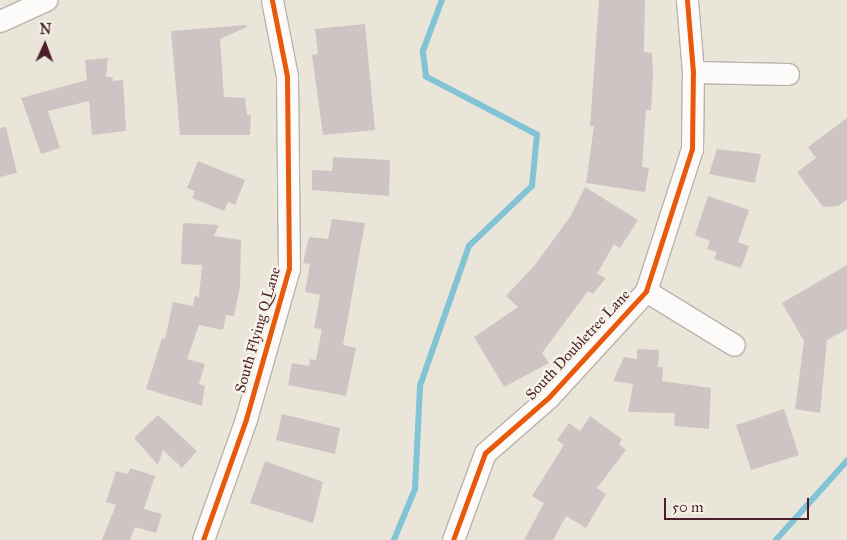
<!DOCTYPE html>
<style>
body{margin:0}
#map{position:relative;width:847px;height:540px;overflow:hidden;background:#e9e6d9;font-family:"IM FELL Great Primer",serif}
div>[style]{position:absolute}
.stream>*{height:5.5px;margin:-2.75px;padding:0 2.75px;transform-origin:2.75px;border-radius:2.75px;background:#82c3d6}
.building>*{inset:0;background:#d0c3c4}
.roads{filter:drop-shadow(1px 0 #bab3ac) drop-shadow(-1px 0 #bab3ac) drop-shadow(0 1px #bab3ac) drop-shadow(0 -1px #bab3ac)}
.minor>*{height:21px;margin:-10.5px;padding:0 10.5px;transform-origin:10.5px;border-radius:10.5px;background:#fcfbf9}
.cycleway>*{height:5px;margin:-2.5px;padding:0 2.5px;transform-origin:2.5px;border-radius:2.5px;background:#e8590c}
span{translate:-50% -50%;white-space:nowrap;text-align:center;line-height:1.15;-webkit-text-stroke:5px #f7f3e8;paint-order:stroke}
.street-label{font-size:15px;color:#4a1f2b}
.north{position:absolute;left:20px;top:20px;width:50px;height:50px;-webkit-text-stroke:4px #f7f3e8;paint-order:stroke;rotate:2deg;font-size:14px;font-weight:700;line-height:20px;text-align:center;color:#4a1f2b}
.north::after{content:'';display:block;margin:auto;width:18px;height:22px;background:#4a1f2b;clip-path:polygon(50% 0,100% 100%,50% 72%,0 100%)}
.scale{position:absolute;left:664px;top:498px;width:145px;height:22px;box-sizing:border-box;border:2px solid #4a1f2b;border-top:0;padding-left:6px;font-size:15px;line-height:18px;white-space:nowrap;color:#4a1f2b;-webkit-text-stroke:4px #f7f3e8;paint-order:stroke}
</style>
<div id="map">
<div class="stream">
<i style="left:394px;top:540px;width:55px;rotate:-67.6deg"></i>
<i style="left:415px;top:489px;width:103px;rotate:-87.2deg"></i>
<i style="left:420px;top:386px;width:148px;rotate:-70.7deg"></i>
<i style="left:469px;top:246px;width:87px;rotate:-43.6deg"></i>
<i style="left:532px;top:186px;width:51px;rotate:-84.4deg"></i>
<i style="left:537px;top:135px;width:125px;rotate:-152.4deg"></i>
<i style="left:426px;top:77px;width:26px;rotate:-97deg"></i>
<i style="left:423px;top:51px;width:54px;rotate:-69.6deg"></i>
<i style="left:776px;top:540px;width:106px;rotate:-48.1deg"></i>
</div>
<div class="building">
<i style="clip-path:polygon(599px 0,645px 0,644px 52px,652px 53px,653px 74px,651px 110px,646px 110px,642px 167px,649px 168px,645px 192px,586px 183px,594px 126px,590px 126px)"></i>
<i style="clip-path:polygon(365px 24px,375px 130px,323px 135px,312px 55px,318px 54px,315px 29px)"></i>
<i style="clip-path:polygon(246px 25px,247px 27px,220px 39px,224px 97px,245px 98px,247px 115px,251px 115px,250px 135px,180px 135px,171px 31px)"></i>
<i style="clip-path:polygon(108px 58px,106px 77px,113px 77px,112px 81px,123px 80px,126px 131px,92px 135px,89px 101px,48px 111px,60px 148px,41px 154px,21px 98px,87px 80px,85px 60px)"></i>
<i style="clip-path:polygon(847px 118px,847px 200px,838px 206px,823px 207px,797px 172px,816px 158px,808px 147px)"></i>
<i style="clip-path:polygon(6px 127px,17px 173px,0 177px,0 128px)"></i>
<i style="clip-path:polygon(717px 149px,761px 154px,755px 183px,709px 174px)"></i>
<i style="clip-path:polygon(333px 157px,390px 160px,389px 196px,312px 190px,312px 170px,332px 171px)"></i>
<i style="clip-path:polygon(198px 161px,245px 180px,235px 205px,228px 202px,224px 211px,192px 198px,195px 191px,187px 188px)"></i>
<i style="clip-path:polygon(585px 187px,638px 220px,620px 248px,614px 244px,597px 274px,606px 278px,593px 294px,588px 291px,542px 353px,549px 363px,504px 387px,474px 337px,518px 307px,506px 296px,534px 266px,570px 217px)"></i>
<i style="clip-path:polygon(708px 196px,749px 210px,738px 242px,749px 246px,741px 268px,714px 259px,717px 252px,707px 249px,710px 241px,695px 235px)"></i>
<i style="clip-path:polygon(332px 219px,365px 223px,343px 345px,356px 348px,346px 396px,288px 385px,292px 363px,309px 366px,310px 359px,316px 360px,322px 329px,314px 328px,320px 295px,305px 292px,310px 264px,303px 263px,309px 237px,328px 239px)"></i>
<i style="clip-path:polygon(183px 223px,219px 225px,214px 236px,241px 240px,240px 287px,234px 316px,226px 315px,223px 330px,199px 325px,187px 359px,205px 364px,199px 384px,205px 386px,202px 406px,146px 389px,162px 338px,165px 339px,173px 302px,193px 306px,195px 296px,199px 297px,202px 265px,181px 264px)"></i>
<i style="clip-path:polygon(847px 265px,847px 329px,827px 340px,820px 413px,795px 409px,804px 341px,782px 303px)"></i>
<i style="clip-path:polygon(637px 349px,659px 350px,658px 367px,663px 367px,662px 381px,711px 388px,709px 429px,674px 426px,675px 413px,628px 412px,633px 384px,613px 381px,624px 357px,637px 359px)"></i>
<i style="clip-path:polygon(784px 409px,799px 455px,751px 470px,736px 425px)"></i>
<i style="clip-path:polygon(282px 414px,340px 428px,335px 454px,276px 440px)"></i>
<i style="clip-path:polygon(158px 415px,197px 451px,182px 468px,163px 450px,158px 465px,134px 438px)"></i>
<i style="clip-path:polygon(590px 416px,622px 439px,619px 444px,626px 450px,597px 488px,606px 494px,586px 528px,566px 516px,553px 540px,524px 540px,544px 503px,532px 496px,564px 445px,557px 440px,569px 423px,580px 431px)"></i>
<i style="clip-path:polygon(265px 461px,323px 482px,313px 523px,250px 503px)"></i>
<i style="clip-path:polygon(130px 468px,155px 476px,144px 509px,162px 514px,156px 533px,135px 527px,130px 540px,102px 540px,116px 505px,106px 502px,116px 471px,128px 474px)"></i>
</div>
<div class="roads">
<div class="minor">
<i style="left:0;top:21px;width:51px;rotate:-24.5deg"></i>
<i style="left:693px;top:72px;width:95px;rotate:1.2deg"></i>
<i style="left:646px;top:291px;width:103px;rotate:31.5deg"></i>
<i style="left:203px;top:540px;width:128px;rotate:-70.4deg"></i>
<i style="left:246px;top:419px;width:157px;rotate:-74.1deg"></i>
<i style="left:289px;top:268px;width:192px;rotate:-90.6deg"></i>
<i style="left:287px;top:76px;width:77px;rotate:-101.2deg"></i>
<i style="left:453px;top:540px;width:93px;rotate:-69.8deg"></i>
<i style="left:485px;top:453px;width:85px;rotate:-41.2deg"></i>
<i style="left:549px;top:397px;width:144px;rotate:-47.5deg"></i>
<i style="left:646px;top:291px;width:149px;rotate:-72.1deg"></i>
<i style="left:692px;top:149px;width:77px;rotate:-89.3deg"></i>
<i style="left:693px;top:72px;width:72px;rotate:-94.8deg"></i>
</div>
</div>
<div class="cycleway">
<i style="left:203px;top:540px;width:128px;rotate:-70.4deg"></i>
<i style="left:246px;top:419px;width:157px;rotate:-74.1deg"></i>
<i style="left:289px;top:268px;width:192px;rotate:-90.6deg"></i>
<i style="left:287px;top:76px;width:77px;rotate:-101.2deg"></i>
<i style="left:453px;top:540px;width:93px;rotate:-69.8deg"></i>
<i style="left:485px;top:453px;width:85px;rotate:-41.2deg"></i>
<i style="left:549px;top:397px;width:144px;rotate:-47.5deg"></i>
<i style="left:646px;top:291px;width:149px;rotate:-72.1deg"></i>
<i style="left:692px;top:149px;width:77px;rotate:-89.3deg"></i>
<i style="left:693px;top:72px;width:72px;rotate:-94.8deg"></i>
</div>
<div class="street-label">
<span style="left:258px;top:330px;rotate:-74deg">South Flying Q Lane</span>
<span style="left:578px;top:345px;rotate:-47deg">South Doubletree Lane</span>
</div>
<div class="north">N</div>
<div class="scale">50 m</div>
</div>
